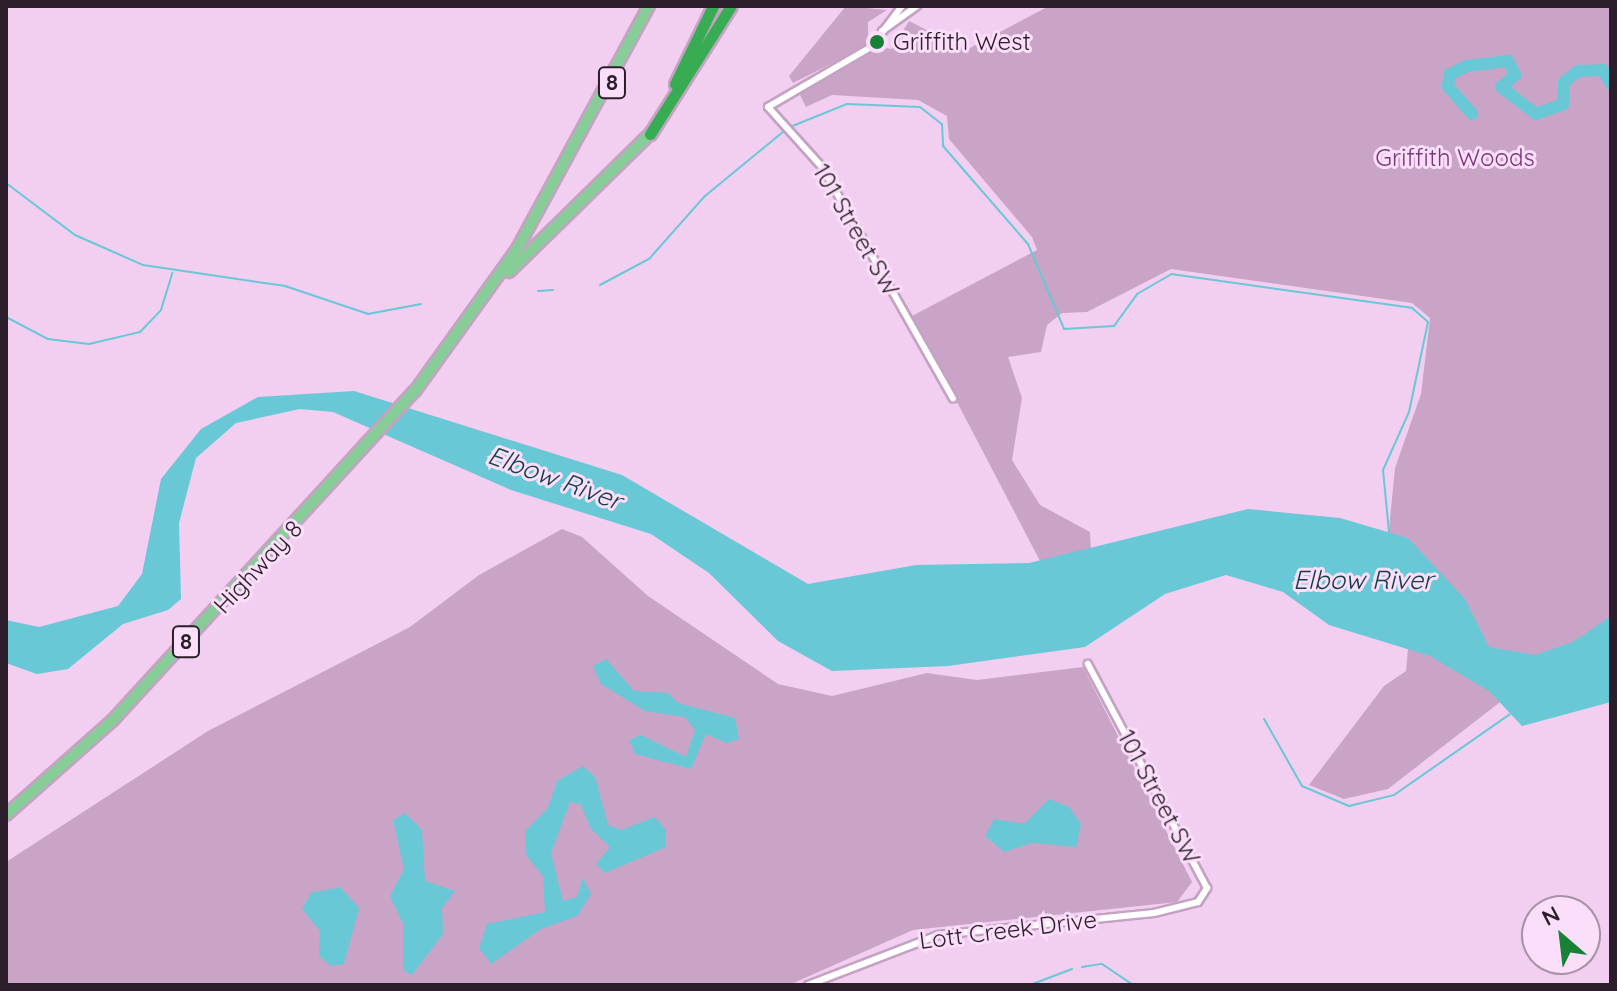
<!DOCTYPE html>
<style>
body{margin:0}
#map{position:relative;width:1617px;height:991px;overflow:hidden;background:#f2cef0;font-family:Quicksand,sans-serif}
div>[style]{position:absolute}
.green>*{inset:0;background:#c9a4c7}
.water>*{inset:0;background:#68c8d6}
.stream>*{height:2px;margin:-1px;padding:0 1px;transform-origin:1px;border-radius:1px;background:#68c8d6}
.river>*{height:12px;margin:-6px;padding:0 6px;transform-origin:6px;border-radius:6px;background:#68c8d6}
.roads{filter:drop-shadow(2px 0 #c4a2c2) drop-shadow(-2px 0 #c4a2c2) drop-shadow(0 2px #c4a2c2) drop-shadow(0 -2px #c4a2c2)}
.street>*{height:6px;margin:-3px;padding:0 3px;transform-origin:3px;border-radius:3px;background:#fff}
.primary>*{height:10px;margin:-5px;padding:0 5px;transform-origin:5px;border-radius:5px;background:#87cd98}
.highway>*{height:11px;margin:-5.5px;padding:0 5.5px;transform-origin:5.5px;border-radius:5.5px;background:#37ac53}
.dots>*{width:22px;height:22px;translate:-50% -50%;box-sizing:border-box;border:4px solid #fbdef9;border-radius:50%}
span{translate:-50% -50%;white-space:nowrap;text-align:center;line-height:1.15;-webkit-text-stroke:6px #fbdef9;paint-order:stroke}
.shield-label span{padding:2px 6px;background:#fbdef9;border:2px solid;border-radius:6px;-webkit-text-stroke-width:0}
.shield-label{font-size:22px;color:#2b1e2a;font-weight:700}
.poi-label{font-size:24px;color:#2b1e2a}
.left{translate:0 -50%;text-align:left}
.park-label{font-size:24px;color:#773877}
.street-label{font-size:24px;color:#2b1e2a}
.water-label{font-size:26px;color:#123f45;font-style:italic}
.frame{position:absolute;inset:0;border:8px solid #2b1e2a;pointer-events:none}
.north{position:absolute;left:1521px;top:895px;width:80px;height:80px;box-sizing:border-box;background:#fbdef9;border:2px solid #a891a6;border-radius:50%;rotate:332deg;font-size:22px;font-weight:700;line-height:32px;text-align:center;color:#2b1e2a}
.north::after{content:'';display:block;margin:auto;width:28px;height:36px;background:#178136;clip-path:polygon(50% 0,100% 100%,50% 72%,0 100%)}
</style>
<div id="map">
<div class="green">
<i style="clip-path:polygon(846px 6px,887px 10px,868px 22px,868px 45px,793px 83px,789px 76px)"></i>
<i style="clip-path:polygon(1049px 6px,1611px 6px,1611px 616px,1388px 789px,1344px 799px,1309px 785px,1384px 686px,1406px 671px,1409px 637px,1385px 570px,1395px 468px,1421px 394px,1430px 318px,1412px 303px,1171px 269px,1087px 312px,1062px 313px,1047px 325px,1041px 352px,1008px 357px,1022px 398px,1012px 460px,1040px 505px,1090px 532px,1091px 553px,1050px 580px,912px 316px,1037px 250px,1032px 237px,949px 139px,947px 116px,918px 100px,832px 95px,806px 107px,797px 89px,877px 47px,892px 49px,909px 21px,966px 50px)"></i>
<i style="clip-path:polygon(562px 529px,582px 537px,648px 596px,778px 684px,832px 696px,927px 673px,977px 680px,1083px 667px,1192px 882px,1177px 902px,913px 930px,789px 985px,6px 985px,6px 862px,208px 731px,410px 627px,479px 575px)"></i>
</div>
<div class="water">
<i style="clip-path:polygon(354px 391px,622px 475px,808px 584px,916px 565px,1029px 563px,1248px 509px,1340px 518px,1408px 538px,1465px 599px,1489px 647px,1535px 655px,1573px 642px,1611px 616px,1611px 702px,1522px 726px,1489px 691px,1430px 656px,1329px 625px,1283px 592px,1226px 575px,1165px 594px,1085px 647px,948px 666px,832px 671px,778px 641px,709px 573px,651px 534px,511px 490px,333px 412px,300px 409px,236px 423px,196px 458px,179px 523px,181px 599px,168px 610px,123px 624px,68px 669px,37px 674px,6px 663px,6px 620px,39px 627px,118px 606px,142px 574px,161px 479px,201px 429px,258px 397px)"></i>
<i style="clip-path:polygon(606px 659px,634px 691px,668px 693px,678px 703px,735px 718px,739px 739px,727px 743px,706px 734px,691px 769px,635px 754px,629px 740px,641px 735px,686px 757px,695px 730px,685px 717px,645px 711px,601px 684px,593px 666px)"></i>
<i style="clip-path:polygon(583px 766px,595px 777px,608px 825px,621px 830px,655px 817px,666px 830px,666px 847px,605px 873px,596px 864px,610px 847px,591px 829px,581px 805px,570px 802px,551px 853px,563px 901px,577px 897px,583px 878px,591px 894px,577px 916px,541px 929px,491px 964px,479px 948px,487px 924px,545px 912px,543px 876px,526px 855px,525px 831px,548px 808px,557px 781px)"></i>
<i style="clip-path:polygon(1049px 799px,1069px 807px,1081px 824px,1076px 847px,1032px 843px,1004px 852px,985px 836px,994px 819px,1024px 824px)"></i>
<i style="clip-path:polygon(405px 813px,422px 830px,425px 881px,455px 891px,442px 908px,443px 934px,412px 975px,403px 970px,403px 924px,390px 896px,404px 869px,393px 820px)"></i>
<i style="clip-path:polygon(340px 887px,359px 908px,344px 964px,331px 966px,319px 956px,320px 931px,302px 909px,311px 893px)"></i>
</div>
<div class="stream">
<i style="left:790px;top:127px;width:61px;rotate:-22deg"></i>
<i style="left:847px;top:104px;width:73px;rotate:2.4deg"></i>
<i style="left:920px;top:107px;width:28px;rotate:38deg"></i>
<i style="left:942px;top:124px;width:22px;rotate:87deg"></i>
<i style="left:943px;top:146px;width:130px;rotate:49.1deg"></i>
<i style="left:1028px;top:244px;width:92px;rotate:67deg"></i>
<i style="left:1064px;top:329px;width:50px;rotate:-3.4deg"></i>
<i style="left:1114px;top:326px;width:39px;rotate:-54deg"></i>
<i style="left:1137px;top:294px;width:39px;rotate:-30deg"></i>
<i style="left:1171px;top:274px;width:243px;rotate:8deg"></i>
<i style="left:1412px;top:308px;width:21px;rotate:41deg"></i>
<i style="left:1428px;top:322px;width:92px;rotate:101.9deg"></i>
<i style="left:1409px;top:412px;width:64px;rotate:114.1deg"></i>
<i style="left:1383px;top:470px;width:62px;rotate:84.5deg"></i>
<i style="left:6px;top:183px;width:86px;rotate:37deg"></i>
<i style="left:75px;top:235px;width:74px;rotate:23.8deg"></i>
<i style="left:143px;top:265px;width:144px;rotate:8.4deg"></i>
<i style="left:285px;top:286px;width:88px;rotate:18.6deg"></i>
<i style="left:368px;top:314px;width:54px;rotate:-10.7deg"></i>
<i style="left:600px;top:285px;width:55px;rotate:-28deg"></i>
<i style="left:649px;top:259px;width:84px;rotate:-48.4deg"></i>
<i style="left:705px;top:196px;width:102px;rotate:-39.4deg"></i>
<i style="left:538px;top:291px;width:15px;rotate:-4deg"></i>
<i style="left:6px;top:317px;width:47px;rotate:27.6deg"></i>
<i style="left:48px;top:339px;width:41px;rotate:7deg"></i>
<i style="left:89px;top:344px;width:52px;rotate:-13.2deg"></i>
<i style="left:140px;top:332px;width:30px;rotate:-46deg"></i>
<i style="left:161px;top:310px;width:39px;rotate:-73deg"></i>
<i style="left:1264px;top:719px;width:77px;rotate:60.4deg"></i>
<i style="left:1302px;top:786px;width:51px;rotate:23.1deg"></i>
<i style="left:1349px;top:806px;width:46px;rotate:-13.7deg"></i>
<i style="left:1394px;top:795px;width:141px;rotate:-34.9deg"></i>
<i style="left:1082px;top:967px;width:20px;rotate:-9deg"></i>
<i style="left:1102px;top:964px;width:37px;rotate:34deg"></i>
<i style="left:1030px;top:985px;width:45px;rotate:-20.9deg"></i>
</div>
<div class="river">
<i style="left:1472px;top:114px;width:37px;rotate:-131deg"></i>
<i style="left:1448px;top:86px;width:12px;rotate:-81deg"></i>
<i style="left:1450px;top:74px;width:19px;rotate:-25deg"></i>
<i style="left:1467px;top:66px;width:41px;rotate:-7deg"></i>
<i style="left:1508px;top:61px;width:16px;rotate:63deg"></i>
<i style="left:1515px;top:75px;width:18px;rotate:139deg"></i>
<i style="left:1501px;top:87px;width:44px;rotate:37.6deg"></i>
<i style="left:1536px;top:114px;width:29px;rotate:-20deg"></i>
<i style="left:1563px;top:104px;width:22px;rotate:-87deg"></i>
<i style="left:1564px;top:82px;width:18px;rotate:-38deg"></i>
<i style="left:1578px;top:71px;width:25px;rotate:-2deg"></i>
<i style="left:1603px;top:70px;width:16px;rotate:60deg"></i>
</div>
<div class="roads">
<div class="street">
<i style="left:902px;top:6px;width:51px;rotate:127.1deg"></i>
<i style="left:871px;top:47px;width:119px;rotate:149.8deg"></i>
<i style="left:768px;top:107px;width:81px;rotate:48deg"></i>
<i style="left:822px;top:167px;width:266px;rotate:60.5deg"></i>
<i style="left:882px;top:31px;width:43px;rotate:-35.5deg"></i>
<i style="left:808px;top:985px;width:139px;rotate:-21deg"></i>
<i style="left:938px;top:935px;width:217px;rotate:-5.8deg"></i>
<i style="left:1154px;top:913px;width:45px;rotate:-14deg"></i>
<i style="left:1198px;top:902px;width:17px;rotate:-57deg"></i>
<i style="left:1207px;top:888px;width:254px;rotate:-118deg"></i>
</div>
<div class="primary">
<i style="left:509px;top:272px;width:197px;rotate:-44.4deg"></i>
<i style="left:6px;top:815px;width:143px;rotate:-41.6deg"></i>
<i style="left:113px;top:720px;width:447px;rotate:-47.5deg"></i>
<i style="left:415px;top:391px;width:175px;rotate:-54.3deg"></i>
<i style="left:517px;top:249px;width:277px;rotate:-61.5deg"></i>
</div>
<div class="highway">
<i style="left:675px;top:84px;width:87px;rotate:-64deg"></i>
<i style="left:650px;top:134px;width:151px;rotate:-57.7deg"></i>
</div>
</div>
<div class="dots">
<i style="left:877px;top:42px;background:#178136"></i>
</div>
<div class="shield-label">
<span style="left:612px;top:83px">8</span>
<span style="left:186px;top:642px">8</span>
</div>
<div class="poi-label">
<span class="left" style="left:893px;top:42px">Griffith West</span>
</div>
<div class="park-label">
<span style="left:1455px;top:158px">Griffith Woods</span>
</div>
<div class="street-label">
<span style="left:856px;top:230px;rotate:60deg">101 Street SW</span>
<span style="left:258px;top:567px;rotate:-47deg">Highway 8</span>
<span style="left:1159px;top:797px;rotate:62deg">101 Street SW</span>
<span style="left:1008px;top:930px;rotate:-7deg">Lott Creek Drive</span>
</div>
<div class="water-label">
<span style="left:555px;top:478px;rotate:20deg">Elbow River</span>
<span style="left:1363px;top:580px">Elbow River</span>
</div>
<div class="frame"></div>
<div class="north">N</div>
</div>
